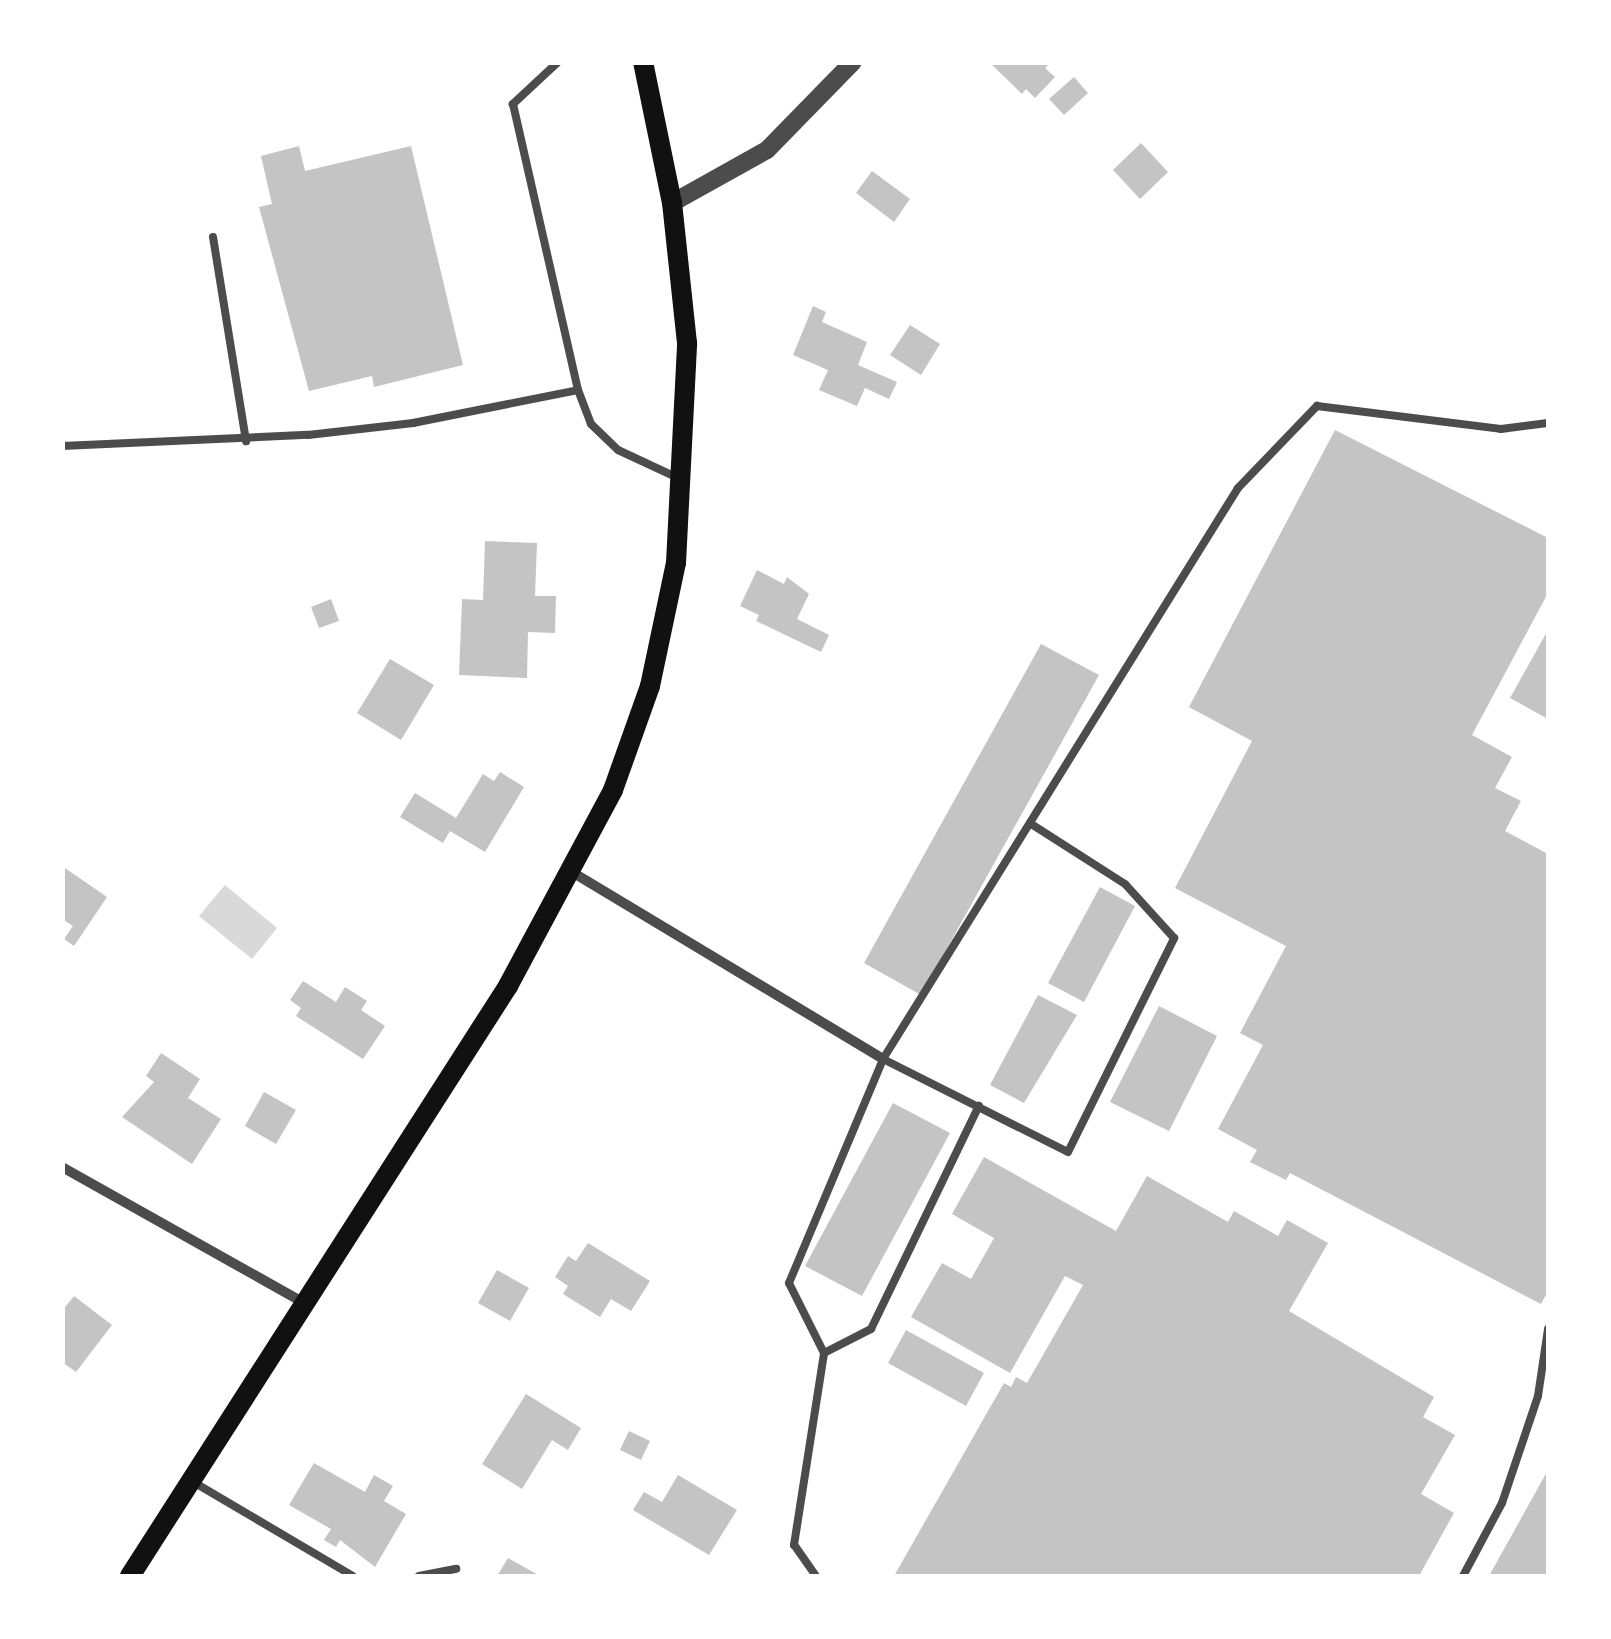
<!DOCTYPE html>
<style>
body{margin:0}
#map{position:relative;width:1611px;height:1639px;overflow:hidden;background:#fff;font-family:"Roboto Condensed",sans-serif}
div>[style]{position:absolute}
.water>*{inset:0;background:#d9d9d9}
.building>*{inset:0;background:#c4c4c4}
.service>*{height:8px;margin:-4px;padding:0 4px;transform-origin:4px;border-radius:4px;background:#4c4c4c}
.minor>*{height:10px;margin:-5px;padding:0 5px;transform-origin:5px;border-radius:5px;background:#4c4c4c}
.tertiary>*{height:18px;margin:-9px;padding:0 9px;transform-origin:9px;border-radius:9px;background:#4c4c4c}
.secondary>*{height:20px;margin:-10px;padding:0 10px;transform-origin:10px;border-radius:10px;background:#111}
span{translate:-50% -50%;white-space:nowrap;text-align:center;line-height:1.15;-webkit-text-stroke:10px #fff;paint-order:stroke}
.frame{position:absolute;inset:0;border:65px solid #fff;pointer-events:none}
</style>
<div id="map">
<div class="water">
<i style="clip-path:polygon(225px 885px,277px 928px,252px 959px,199px 916px)"></i>
</div>
<div class="building">
<i style="clip-path:polygon(989px 62px,1051px 62px,1045px 68px,1055px 77px,1035px 98px,1026px 89px,1022px 94px)"></i>
<i style="clip-path:polygon(1074px 77px,1088px 93px,1064px 115px,1049px 99px)"></i>
<i style="clip-path:polygon(1141px 143px,1168px 172px,1140px 199px,1113px 170px)"></i>
<i style="clip-path:polygon(299px 146px,305px 171px,411px 146px,463px 365px,374px 387px,372px 376px,309px 391px,259px 207px,272px 204px,261px 156px)"></i>
<i style="clip-path:polygon(872px 171px,910px 199px,894px 222px,856px 193px)"></i>
<i style="clip-path:polygon(813px 306px,826px 312px,822px 322px,867px 342px,858px 365px,897px 382px,889px 399px,865px 388px,857px 406px,819px 390px,828px 370px,793px 355px)"></i>
<i style="clip-path:polygon(910px 325px,940px 344px,921px 375px,890px 355px)"></i>
<i style="clip-path:polygon(1335px 430px,1548px 538px,1548px 593px,1472px 735px,1512px 757px,1495px 788px,1521px 801px,1505px 831px,1548px 854px,1548px 1291px,1541px 1304px,1290px 1173px,1286px 1180px,1250px 1162px,1257px 1150px,1218px 1129px,1263px 1045px,1240px 1033px,1286px 946px,1175px 888px,1252px 741px,1189px 707px)"></i>
<i style="clip-path:polygon(485px 541px,537px 543px,535px 596px,556px 596px,555px 633px,528px 632px,527px 678px,459px 675px,462px 599px,483px 600px)"></i>
<i style="clip-path:polygon(757px 570px,784px 584px,787px 577px,809px 594px,797px 619px,829px 635px,821px 652px,756px 621px,759px 615px,740px 606px)"></i>
<i style="clip-path:polygon(331px 599px,339px 621px,319px 628px,311px 607px)"></i>
<i style="clip-path:polygon(1548px 630px,1548px 719px,1510px 698px)"></i>
<i style="clip-path:polygon(1041px 644px,1099px 675px,921px 995px,864px 963px)"></i>
<i style="clip-path:polygon(390px 659px,434px 685px,401px 740px,357px 713px)"></i>
<i style="clip-path:polygon(500px 772px,524px 787px,485px 852px,450px 831px,443px 843px,400px 817px,415px 793px,456px 818px,483px 774px,494px 781px)"></i>
<i style="clip-path:polygon(62px 866px,107px 897px,74px 946px,64px 939px,73px 926px,62px 919px)"></i>
<i style="clip-path:polygon(1100px 887px,1135px 906px,1084px 1002px,1048px 983px)"></i>
<i style="clip-path:polygon(303px 981px,336px 1002px,345px 987px,367px 1001px,361px 1010px,385px 1026px,363px 1059px,296px 1016px,301px 1008px,290px 1000px)"></i>
<i style="clip-path:polygon(1038px 995px,1077px 1015px,1024px 1103px,990px 1085px)"></i>
<i style="clip-path:polygon(1159px 1006px,1217px 1036px,1169px 1131px,1110px 1102px)"></i>
<i style="clip-path:polygon(161px 1053px,200px 1079px,188px 1098px,221px 1119px,192px 1164px,122px 1117px,154px 1082px,146px 1076px)"></i>
<i style="clip-path:polygon(264px 1092px,296px 1110px,276px 1144px,245px 1126px)"></i>
<i style="clip-path:polygon(893px 1103px,950px 1133px,862px 1296px,805px 1266px)"></i>
<i style="clip-path:polygon(984px 1157px,1116px 1231px,1147px 1176px,1228px 1222px,1234px 1211px,1278px 1236px,1287px 1220px,1328px 1243px,1289px 1311px,1434px 1397px,1423px 1417px,1455px 1435px,1421px 1494px,1454px 1513px,1419px 1576px,894px 1576px,1004px 1383px,1011px 1387px,1016px 1377px,1027px 1383px,1083px 1285px,1065px 1276px,1010px 1373px,911px 1317px,942px 1263px,971px 1279px,994px 1238px,952px 1214px)"></i>
<i style="clip-path:polygon(588px 1243px,650px 1281px,631px 1311px,611px 1299px,600px 1317px,563px 1294px,568px 1286px,555px 1277px,568px 1256px,576px 1261px)"></i>
<i style="clip-path:polygon(497px 1270px,529px 1288px,510px 1321px,478px 1303px)"></i>
<i style="clip-path:polygon(74px 1296px,112px 1325px,76px 1372px,62px 1362px,62px 1311px)"></i>
<i style="clip-path:polygon(906px 1330px,984px 1373px,966px 1406px,888px 1363px)"></i>
<i style="clip-path:polygon(526px 1394px,581px 1428px,568px 1450px,552px 1440px,522px 1489px,482px 1464px)"></i>
<i style="clip-path:polygon(629px 1431px,650px 1441px,641px 1460px,620px 1450px)"></i>
<i style="clip-path:polygon(314px 1463px,365px 1492px,374px 1475px,393px 1486px,384px 1501px,406px 1514px,375px 1567px,340px 1540px,336px 1547px,324px 1540px,331px 1529px,289px 1505px)"></i>
<i style="clip-path:polygon(1548px 1470px,1548px 1576px,1489px 1576px)"></i>
<i style="clip-path:polygon(678px 1475px,737px 1510px,709px 1555px,633px 1510px,644px 1492px,662px 1502px)"></i>
<i style="clip-path:polygon(508px 1558px,540px 1576px,497px 1576px)"></i>
</div>
<div class="service">
<i style="left:558px;top:62px;width:62px;rotate:137deg"></i>
<i style="left:513px;top:104px;width:293px;rotate:77.2deg"></i>
<i style="left:578px;top:390px;width:36px;rotate:69deg"></i>
<i style="left:591px;top:424px;width:37px;rotate:44deg"></i>
<i style="left:618px;top:450px;width:66px;rotate:25deg"></i>
<i style="left:213px;top:237px;width:207px;rotate:80.8deg"></i>
<i style="left:62px;top:446px;width:246px;rotate:-2.6deg"></i>
<i style="left:308px;top:435px;width:106px;rotate:-6.5deg"></i>
<i style="left:413px;top:423px;width:168px;rotate:-11.3deg"></i>
<i style="left:883px;top:1059px;width:207px;rotate:26.7deg"></i>
<i style="left:1068px;top:1152px;width:239px;rotate:-63.6deg"></i>
<i style="left:1174px;top:938px;width:73px;rotate:-132.2deg"></i>
<i style="left:1125px;top:884px;width:112px;rotate:-147.4deg"></i>
<i style="left:824px;top:1353px;width:53px;rotate:-27.1deg"></i>
<i style="left:871px;top:1329px;width:248px;rotate:-64.2deg"></i>
<i style="left:195px;top:1483px;width:183px;rotate:30.5deg"></i>
<i style="left:419px;top:1576px;width:38px;rotate:-11deg"></i>
<i style="left:816px;top:1576px;width:38px;rotate:-125deg"></i>
<i style="left:794px;top:1545px;width:194px;rotate:-81.1deg"></i>
<i style="left:824px;top:1353px;width:78px;rotate:-116.6deg"></i>
<i style="left:789px;top:1283px;width:243px;rotate:-67.2deg"></i>
<i style="left:883px;top:1059px;width:672px;rotate:-58.13deg"></i>
<i style="left:1238px;top:488px;width:114px;rotate:-46.1deg"></i>
<i style="left:1317px;top:406px;width:185px;rotate:7.1deg"></i>
<i style="left:1501px;top:429px;width:47px;rotate:-7.3deg"></i>
<i style="left:1463px;top:1576px;width:83px;rotate:-61.9deg"></i>
<i style="left:1502px;top:1503px;width:113px;rotate:-71.4deg"></i>
<i style="left:1538px;top:1396px;width:68px;rotate:-81.5deg"></i>
</div>
<div class="minor">
<i style="left:572px;top:872px;width:363px;rotate:31deg"></i>
<i style="left:62px;top:1167px;width:276px;rotate:29.3deg"></i>
</div>
<div class="tertiary">
<i style="left:672px;top:203px;width:109px;rotate:-29.2deg"></i>
<i style="left:767px;top:150px;width:123px;rotate:-45.7deg"></i>
</div>
<div class="secondary">
<i style="left:130px;top:1576px;width:701px;rotate:-57.35deg"></i>
<i style="left:508px;top:986px;width:222px;rotate:-61.8deg"></i>
<i style="left:613px;top:790px;width:110px;rotate:-70.4deg"></i>
<i style="left:650px;top:686px;width:126px;rotate:-78.1deg"></i>
<i style="left:676px;top:563px;width:220px;rotate:-87.1deg"></i>
<i style="left:687px;top:343px;width:141px;rotate:-96.1deg"></i>
<i style="left:672px;top:203px;width:144px;rotate:-101.6deg"></i>
</div>
<div class="frame"></div>
</div>
